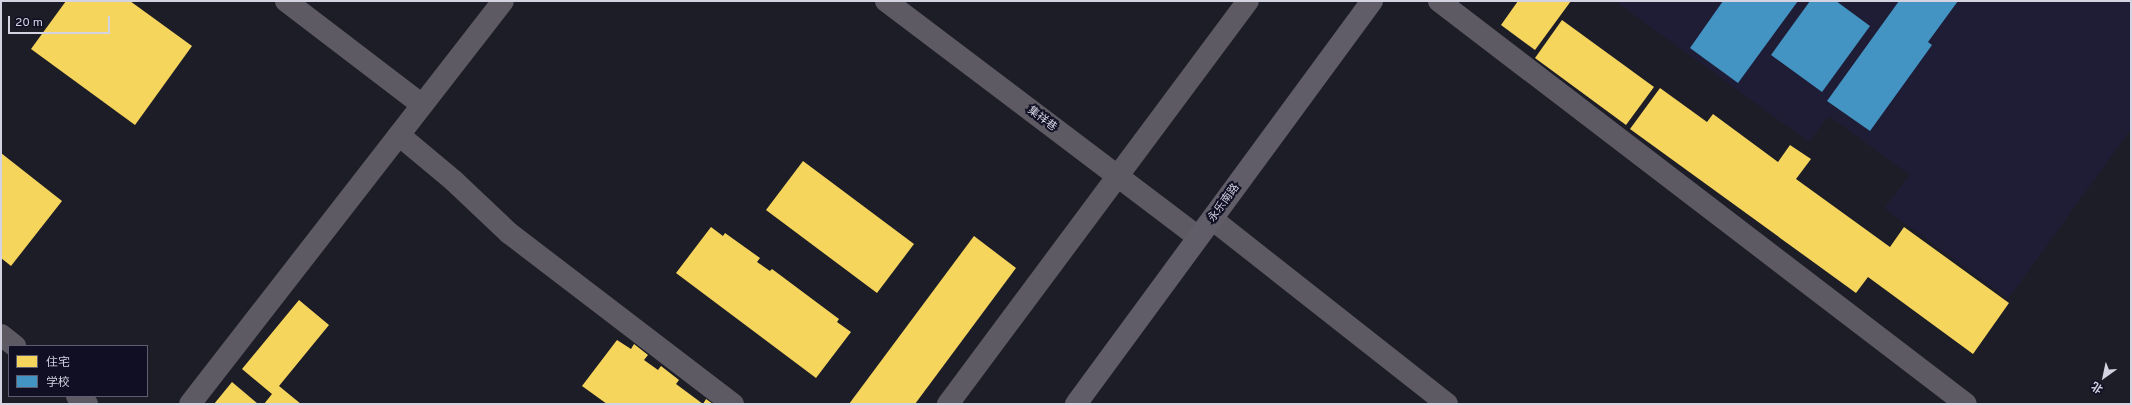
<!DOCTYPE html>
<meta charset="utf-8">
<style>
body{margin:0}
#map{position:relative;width:2132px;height:405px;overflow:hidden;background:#1d1d28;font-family:Overpass,"Noto Sans SC",sans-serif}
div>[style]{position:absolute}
.built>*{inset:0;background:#1f1d36}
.homes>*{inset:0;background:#f6d55c}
.schools>*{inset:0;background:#4393c3}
.minor>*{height:22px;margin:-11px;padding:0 11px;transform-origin:11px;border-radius:11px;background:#5e5a64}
.major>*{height:22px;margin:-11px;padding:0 11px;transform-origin:11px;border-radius:11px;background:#605d69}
span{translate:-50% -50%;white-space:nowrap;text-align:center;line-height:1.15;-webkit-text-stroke:4px #110f23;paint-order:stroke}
.street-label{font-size:11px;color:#d3d3e2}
.frame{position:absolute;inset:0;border:2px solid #d3d3e2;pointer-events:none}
.legend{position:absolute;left:8px;top:345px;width:140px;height:52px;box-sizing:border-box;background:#110f23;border:1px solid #5f5d6f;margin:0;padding:5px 7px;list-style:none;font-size:12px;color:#d3d3e2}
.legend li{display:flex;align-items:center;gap:8px;height:20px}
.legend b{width:20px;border:1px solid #5f5d6f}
.north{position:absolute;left:2084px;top:357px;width:40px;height:40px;-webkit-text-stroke:3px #110f23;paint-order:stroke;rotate:213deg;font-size:11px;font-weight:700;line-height:16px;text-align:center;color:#d3d3e2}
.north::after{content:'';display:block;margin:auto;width:14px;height:18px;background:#d3d3e2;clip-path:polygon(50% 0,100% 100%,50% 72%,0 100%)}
.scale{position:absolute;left:8px;top:16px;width:102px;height:18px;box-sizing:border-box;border:2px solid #d3d3e2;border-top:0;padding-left:5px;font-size:12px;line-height:14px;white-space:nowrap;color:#d3d3e2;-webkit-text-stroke:3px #110f23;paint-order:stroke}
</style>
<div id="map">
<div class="built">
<i style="clip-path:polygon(1615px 1px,2131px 1px,2131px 129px,2008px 299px,1884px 208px,1910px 175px,1829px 116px,1809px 142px)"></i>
</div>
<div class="homes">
<i style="clip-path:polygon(66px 1px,130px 1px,192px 46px,135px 125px,31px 49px)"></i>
<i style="clip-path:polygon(1518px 1px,1571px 1px,1535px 50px,1501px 25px)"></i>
<i style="clip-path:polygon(1562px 20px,1654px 87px,1626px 125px,1535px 58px)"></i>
<i style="clip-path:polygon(1660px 88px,1707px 122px,1713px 114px,1778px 162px,1790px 145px,1811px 159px,1796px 179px,1890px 247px,1904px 227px,2009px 303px,1973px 354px,1868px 277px,1856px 293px,1630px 129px)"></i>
<i style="clip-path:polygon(1px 153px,62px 201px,11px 266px,1px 258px)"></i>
<i style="clip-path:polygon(803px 161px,914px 244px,877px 293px,766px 210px)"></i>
<i style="clip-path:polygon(711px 227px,723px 236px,725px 233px,760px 258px,757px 262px,770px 271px,772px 269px,839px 319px,837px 322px,851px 332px,816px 378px,676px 273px)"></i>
<i style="clip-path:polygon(974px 236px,1016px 268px,915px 404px,849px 404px)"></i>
<i style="clip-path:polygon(299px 300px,329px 325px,279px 386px,301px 404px,264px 404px,272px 394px,242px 369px)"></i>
<i style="clip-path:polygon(617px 340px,631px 349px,634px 344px,648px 355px,644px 360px,658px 370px,661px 366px,679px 380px,676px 384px,703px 404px,706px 399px,713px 404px,607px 404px,582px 386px)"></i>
<i style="clip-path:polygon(232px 382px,258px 404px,214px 404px)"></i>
</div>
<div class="schools">
<i style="clip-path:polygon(1723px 1px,1798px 1px,1738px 83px,1690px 48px)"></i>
<i style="clip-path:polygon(1810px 1px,1836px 1px,1870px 26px,1822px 92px,1771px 55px)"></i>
<i style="clip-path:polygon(1899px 1px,1958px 1px,1928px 42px,1932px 45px,1870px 131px,1827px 101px)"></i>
</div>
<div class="minor">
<i style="left:286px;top:1px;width:171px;rotate:37.4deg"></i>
<i style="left:886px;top:1px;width:391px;rotate:37.1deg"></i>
<i style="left:1439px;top:1px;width:663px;rotate:37.41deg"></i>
<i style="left:399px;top:135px;width:72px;rotate:39.9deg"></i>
<i style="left:454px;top:181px;width:76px;rotate:43.4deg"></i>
<i style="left:509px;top:233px;width:282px;rotate:37.4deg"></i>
<i style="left:1212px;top:219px;width:299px;rotate:38.2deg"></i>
<i style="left:1px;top:335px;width:18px;rotate:38deg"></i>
<i style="left:77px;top:396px;width:13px;rotate:39deg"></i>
<i style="left:190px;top:404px;width:510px;rotate:-52.16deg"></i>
<i style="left:948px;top:404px;width:502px;rotate:-53.34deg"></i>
</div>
<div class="major">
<i style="left:1076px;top:404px;width:500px;rotate:-53.7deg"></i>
</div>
<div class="street-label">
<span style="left:1042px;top:119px;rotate:37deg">集祥巷</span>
<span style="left:1224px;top:203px;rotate:-54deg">永乐南路</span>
</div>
<div class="frame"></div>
<ul class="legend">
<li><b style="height:11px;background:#f6d55c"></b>住宅</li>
<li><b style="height:11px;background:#4393c3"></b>学校</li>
</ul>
<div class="north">北</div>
<div class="scale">20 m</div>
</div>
